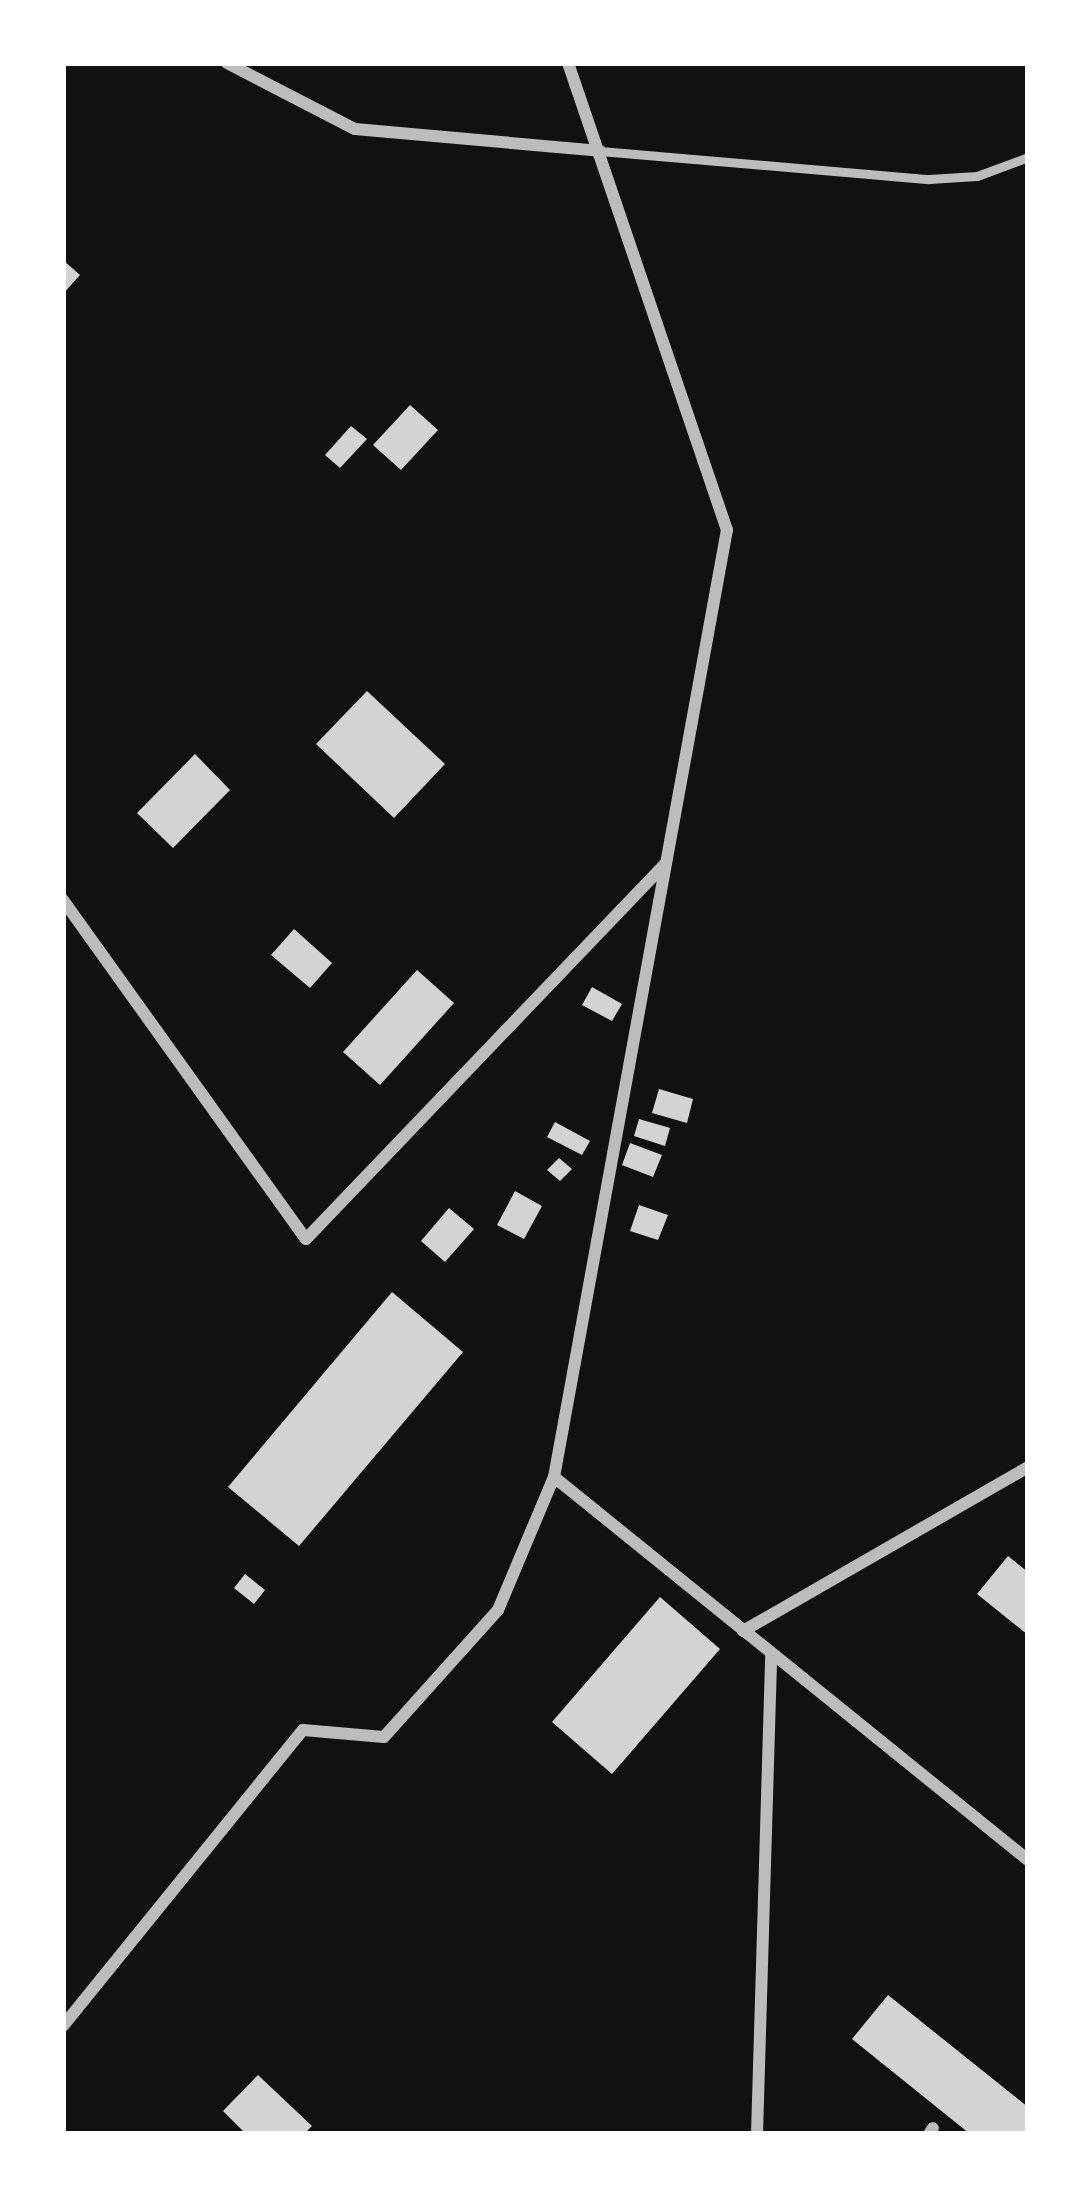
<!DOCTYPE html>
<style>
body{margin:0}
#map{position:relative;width:1091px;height:2197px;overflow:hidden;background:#111;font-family:Barlow,sans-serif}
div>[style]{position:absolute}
.building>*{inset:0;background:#d3d3d3}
.service>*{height:9px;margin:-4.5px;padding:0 4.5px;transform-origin:4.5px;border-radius:4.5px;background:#bcbcbc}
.minor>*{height:12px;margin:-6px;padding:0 6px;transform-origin:6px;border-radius:6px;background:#bcbcbc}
span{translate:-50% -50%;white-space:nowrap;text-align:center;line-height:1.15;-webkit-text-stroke:9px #fff;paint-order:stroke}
.frame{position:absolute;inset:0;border:66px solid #fff;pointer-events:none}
</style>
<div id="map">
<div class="building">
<i style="clip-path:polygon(63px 260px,80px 275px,63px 294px)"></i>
<i style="clip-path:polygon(410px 405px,438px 430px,401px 470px,373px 445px)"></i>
<i style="clip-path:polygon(351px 426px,367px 439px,340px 468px,325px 455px)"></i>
<i style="clip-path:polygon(367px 691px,445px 764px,394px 818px,316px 744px)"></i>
<i style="clip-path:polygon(195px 754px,230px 790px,173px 848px,137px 813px)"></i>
<i style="clip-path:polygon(294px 929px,332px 963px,310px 988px,271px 955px)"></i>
<i style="clip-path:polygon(417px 970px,454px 1003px,380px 1085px,343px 1052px)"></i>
<i style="clip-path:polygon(592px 987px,622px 1004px,612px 1021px,582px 1005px)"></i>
<i style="clip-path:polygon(659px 1089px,693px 1099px,687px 1123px,652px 1113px)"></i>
<i style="clip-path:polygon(639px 1119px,670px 1128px,665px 1146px,634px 1136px)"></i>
<i style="clip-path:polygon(555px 1122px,590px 1141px,582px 1155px,547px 1137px)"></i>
<i style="clip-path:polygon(630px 1143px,662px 1155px,653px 1177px,622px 1165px)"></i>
<i style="clip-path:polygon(559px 1158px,572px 1169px,560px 1181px,547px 1170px)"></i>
<i style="clip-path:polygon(515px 1191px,542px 1206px,524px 1239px,497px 1225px)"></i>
<i style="clip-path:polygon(639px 1205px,668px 1215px,658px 1240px,630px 1231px)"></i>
<i style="clip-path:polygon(449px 1208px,474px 1229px,445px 1262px,421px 1241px)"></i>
<i style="clip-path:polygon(392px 1292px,463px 1352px,299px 1546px,228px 1487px)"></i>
<i style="clip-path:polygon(1008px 1556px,1028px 1572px,1028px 1635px,977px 1594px)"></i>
<i style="clip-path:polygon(245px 1574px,265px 1590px,254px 1604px,234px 1588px)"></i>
<i style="clip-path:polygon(660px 1597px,720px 1649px,612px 1774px,552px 1722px)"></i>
<i style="clip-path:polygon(888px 1995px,1028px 2107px,1028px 2134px,970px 2134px,852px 2039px)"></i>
<i style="clip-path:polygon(258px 2075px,312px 2126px,304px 2134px,246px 2134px,223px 2111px)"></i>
</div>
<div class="service">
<i style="left:600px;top:151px;width:330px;rotate:4.9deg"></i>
<i style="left:929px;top:179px;width:48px;rotate:-3.6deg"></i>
<i style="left:977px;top:176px;width:54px;rotate:-20.4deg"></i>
</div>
<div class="minor">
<i style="left:227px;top:63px;width:144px;rotate:27.3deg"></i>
<i style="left:355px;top:129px;width:246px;rotate:5.1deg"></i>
<i style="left:63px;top:900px;width:417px;rotate:54.4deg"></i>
<i style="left:306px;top:1239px;width:518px;rotate:-46.25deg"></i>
<i style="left:554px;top:1477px;width:609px;rotate:38.94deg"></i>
<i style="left:743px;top:1631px;width:329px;rotate:-29.9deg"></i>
<i style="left:63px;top:2026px;width:381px;rotate:-51deg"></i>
<i style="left:303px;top:1730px;width:81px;rotate:4.9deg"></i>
<i style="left:384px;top:1737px;width:171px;rotate:-48.1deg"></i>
<i style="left:498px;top:1610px;width:144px;rotate:-67.2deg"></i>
<i style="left:554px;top:1477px;width:963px;rotate:-79.65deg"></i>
<i style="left:727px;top:530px;width:493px;rotate:-108.8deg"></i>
<i style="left:757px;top:2134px;width:481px;rotate:-88.3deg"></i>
<i style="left:929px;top:2134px;width:7px;rotate:-56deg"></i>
</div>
<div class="frame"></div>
</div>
